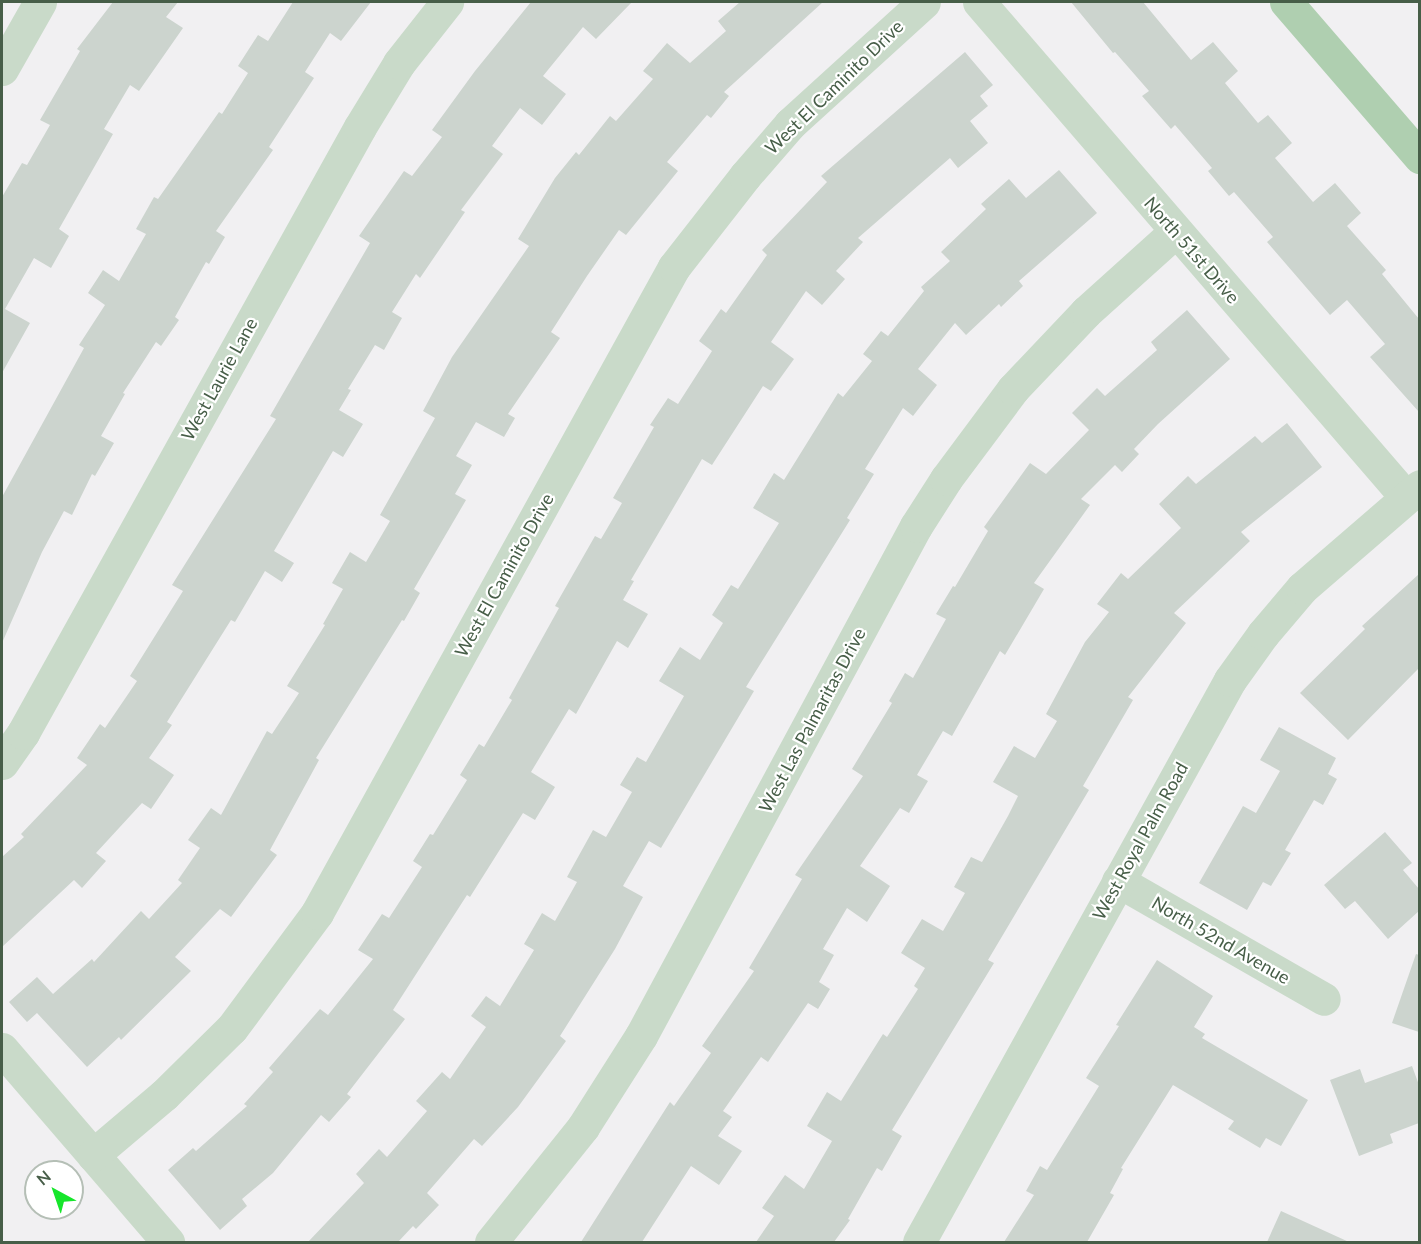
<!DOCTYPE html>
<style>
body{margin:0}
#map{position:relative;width:1421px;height:1244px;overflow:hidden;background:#f1f0f2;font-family:Lato,sans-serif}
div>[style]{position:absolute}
.building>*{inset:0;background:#ccd4ce}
.minor>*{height:33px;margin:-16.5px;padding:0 16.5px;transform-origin:16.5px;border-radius:16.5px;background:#c9dac9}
.major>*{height:33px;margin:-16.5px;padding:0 16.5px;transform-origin:16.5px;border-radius:16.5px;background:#afcfb0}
span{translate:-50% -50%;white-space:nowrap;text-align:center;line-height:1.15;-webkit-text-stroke:4.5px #fff;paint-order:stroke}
.street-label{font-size:18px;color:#475e48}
.frame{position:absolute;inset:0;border:3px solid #475e48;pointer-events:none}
.north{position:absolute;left:24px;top:1160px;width:60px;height:60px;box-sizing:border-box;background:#fff;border:2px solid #b5bfb6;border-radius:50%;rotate:320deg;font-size:16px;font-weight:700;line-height:24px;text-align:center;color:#475e48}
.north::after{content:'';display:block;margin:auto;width:21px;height:27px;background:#16e62b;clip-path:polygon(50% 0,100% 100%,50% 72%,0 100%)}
</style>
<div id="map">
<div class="building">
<i style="clip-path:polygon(113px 2px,178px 2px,166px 17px,183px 28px,139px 91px,130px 85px,104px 129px,113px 134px,59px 229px,69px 236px,51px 268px,34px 258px,5px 309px,30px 323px,2px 373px,2px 197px,22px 163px,27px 165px,50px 125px,40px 120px,80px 51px,77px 49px)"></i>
<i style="clip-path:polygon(293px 2px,371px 2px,341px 41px,330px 33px,305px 72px,314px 78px,269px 147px,273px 150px,216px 231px,225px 237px,209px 264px,206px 262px,175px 317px,179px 320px,161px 346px,156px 342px,123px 393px,125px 394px,101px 436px,114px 443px,95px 476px,92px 474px,72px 515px,64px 511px,42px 552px,2px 643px,2px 497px,84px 348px,79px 345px,105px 305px,88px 293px,103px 270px,119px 281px,146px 234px,136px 229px,154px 197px,158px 199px,219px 112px,222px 114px,248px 73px,238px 66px,258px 35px,268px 41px)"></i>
<i style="clip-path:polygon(531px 2px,632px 2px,596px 39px,583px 27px,543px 76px,566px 94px,542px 125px,520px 108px,492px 146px,503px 154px,461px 210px,465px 212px,420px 278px,416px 274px,392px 312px,402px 318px,384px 350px,375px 345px,348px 389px,351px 390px,339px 410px,363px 424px,343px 457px,333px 451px,274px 551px,294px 563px,282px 582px,265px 571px,235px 622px,231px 620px,167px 722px,172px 725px,149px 758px,174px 775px,151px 809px,142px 803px,96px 853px,106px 861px,82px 888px,74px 880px,2px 947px,2px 857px,24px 837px,21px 834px,87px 765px,77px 758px,100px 724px,105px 728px,137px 681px,130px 676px,183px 591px,172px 585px,276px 419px,270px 416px,370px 243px,359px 236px,404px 171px,412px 176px,442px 137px,432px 130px,475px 71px)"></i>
<i style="clip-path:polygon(740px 2px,823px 2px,724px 92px,729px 96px,711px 118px,707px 115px,667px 162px,678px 171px,626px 235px,619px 230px,587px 276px,551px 332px,560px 338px,508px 414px,515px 418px,504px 437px,476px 422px,456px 456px,472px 465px,455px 494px,466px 500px,414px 589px,420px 593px,404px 621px,402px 620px,316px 758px,319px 760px,270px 850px,277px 855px,231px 917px,220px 909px,175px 957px,191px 971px,121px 1040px,119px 1037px,87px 1067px,37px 1013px,27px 1022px,9px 1002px,37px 977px,53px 994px,92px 959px,94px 962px,141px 911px,149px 919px,182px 883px,178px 880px,200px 848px,188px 840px,211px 808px,221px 815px,267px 731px,272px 734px,299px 693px,287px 686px,325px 625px,323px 624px,343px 589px,332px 583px,350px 552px,366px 562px,390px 521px,380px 515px,435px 418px,423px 411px,452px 357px,529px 246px,518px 239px,555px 178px,576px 152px,579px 155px,610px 116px,616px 121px,653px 79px,643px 71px,667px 43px,690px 63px,726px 31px,718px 21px)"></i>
<i style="clip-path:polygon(1071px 2px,1143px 2px,1191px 60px,1213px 42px,1238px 71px,1225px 83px,1258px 123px,1268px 115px,1292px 143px,1275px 158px,1313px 202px,1335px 183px,1361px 213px,1347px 226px,1386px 270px,1382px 274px,1419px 319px,1419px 412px,1370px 357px,1385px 344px,1347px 300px,1330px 315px,1267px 242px,1273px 237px,1234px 192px,1229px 196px,1208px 171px,1212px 168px,1175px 125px,1171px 129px,1142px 96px,1149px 91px,1115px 52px,1113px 53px)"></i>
<i style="clip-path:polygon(965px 52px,993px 85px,980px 96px,988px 106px,970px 121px,988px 143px,958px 168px,950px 158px,858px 238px,863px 242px,836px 271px,845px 279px,822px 305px,806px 291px,771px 342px,794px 359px,771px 391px,763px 386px,712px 465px,702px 459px,631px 580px,634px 581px,623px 600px,648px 614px,628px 648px,617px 641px,576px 714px,569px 709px,531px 772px,555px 787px,535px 820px,523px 813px,470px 897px,467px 895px,393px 1010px,405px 1019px,347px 1094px,351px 1097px,329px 1122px,321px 1115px,273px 1173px,242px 1199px,247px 1206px,220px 1230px,168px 1170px,193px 1148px,196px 1151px,247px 1106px,244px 1104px,273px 1072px,269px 1068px,320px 1009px,328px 1015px,373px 959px,358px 950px,382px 914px,389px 918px,422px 867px,413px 861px,430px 834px,433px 835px,467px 780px,460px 775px,479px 744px,484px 747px,512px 700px,509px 698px,559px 608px,555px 606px,595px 536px,601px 539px,622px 503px,613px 498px,654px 427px,650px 425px,668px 398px,678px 404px,712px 351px,699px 341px,721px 309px,726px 313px,767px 255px,762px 250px,827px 182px,821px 176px)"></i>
<i style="clip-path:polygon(1059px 170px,1097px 213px,1019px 281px,1023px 286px,1001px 307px,999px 304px,966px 335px,955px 323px,918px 369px,937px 385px,913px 416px,903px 408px,865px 469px,874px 474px,847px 518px,850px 520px,746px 687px,754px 691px,661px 848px,649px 841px,623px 886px,643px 897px,615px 949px,560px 1036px,566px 1041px,518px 1107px,482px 1146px,474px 1139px,427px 1193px,439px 1205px,416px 1229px,413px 1226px,398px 1242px,308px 1242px,364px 1183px,356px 1174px,379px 1149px,387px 1157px,427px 1111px,416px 1101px,442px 1072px,450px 1079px,486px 1027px,471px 1016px,486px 996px,500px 1006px,534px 950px,524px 944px,542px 913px,555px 921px,577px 882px,567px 877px,593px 830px,606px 837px,632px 792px,620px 785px,637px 757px,646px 762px,684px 696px,659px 681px,680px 647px,700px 660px,723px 623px,712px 615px,731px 585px,738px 589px,779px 523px,753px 508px,774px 473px,784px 480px,838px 393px,843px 397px,872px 361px,863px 354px,881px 331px,888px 336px,924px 291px,921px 287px,950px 261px,941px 252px,986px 209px,981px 204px,1009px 179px,1026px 198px)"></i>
<i style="clip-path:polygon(1187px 310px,1230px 359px,1158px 424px,1134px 449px,1139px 454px,1122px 472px,1115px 465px,1081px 499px,1090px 505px,1034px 583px,1044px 589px,1005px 655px,1000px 651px,952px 736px,943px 731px,917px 775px,928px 781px,909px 813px,900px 808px,860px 866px,890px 886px,867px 922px,847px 908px,823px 949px,834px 955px,819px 982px,830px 989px,818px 1009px,808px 1003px,768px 1062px,761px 1057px,723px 1111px,732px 1117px,718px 1136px,742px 1151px,719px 1185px,691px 1166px,642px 1242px,581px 1242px,670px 1102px,674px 1106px,711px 1053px,702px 1046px,754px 971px,749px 968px,802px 879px,795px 875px,863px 776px,852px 769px,892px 703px,889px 701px,905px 673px,913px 678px,946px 619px,936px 614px,953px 586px,955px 587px,988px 531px,984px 527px,1030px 463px,1046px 474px,1089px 430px,1072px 413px,1097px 388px,1105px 396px,1157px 350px,1151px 342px)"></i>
<i style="clip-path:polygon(1287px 423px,1322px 467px,1241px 532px,1250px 541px,1174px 613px,1186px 623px,1128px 697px,1133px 700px,1083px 786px,1089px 790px,988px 960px,994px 963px,892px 1130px,902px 1136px,882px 1171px,877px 1168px,848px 1219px,850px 1220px,834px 1242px,756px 1242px,774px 1216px,762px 1208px,785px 1175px,804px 1189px,832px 1141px,807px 1126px,827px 1092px,841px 1101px,883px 1034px,887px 1037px,918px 989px,914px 986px,925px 968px,901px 953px,922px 919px,943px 931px,965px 893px,954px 887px,971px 857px,982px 862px,1008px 816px,1018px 796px,993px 782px,1014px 746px,1035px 758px,1057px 721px,1046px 714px,1085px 642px,1109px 612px,1097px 604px,1121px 573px,1128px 579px,1181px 528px,1159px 504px,1188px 476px,1196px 484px,1255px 436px,1262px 443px)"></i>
<i style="clip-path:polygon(1419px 574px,1419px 668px,1348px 740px,1300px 693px,1365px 629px,1362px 626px)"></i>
<i style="clip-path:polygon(1279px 727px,1336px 758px,1328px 774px,1337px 779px,1323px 805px,1314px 800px,1285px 850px,1291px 853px,1271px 886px,1263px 882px,1247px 910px,1199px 883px,1243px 806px,1256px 813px,1280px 771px,1260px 760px)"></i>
<i style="clip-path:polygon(1385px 832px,1412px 863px,1403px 870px,1419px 889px,1419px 911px,1388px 939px,1355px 901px,1345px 909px,1324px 885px)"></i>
<i style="clip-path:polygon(1416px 954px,1419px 955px,1419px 1032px,1392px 1023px)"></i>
<i style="clip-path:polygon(1157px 960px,1213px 996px,1194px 1027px,1205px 1034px,1202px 1038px,1308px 1100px,1281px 1146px,1266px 1138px,1260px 1148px,1228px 1129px,1234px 1121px,1173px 1085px,1121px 1168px,1123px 1169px,1110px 1193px,1114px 1195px,1087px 1242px,1004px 1242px,1034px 1195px,1026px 1191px,1040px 1166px,1047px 1170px,1099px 1086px,1086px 1078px,1119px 1026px,1116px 1025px)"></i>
<i style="clip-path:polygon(1412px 1066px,1419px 1085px,1419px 1123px,1390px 1134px,1393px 1143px,1359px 1156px,1330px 1080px,1360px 1069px,1365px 1083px)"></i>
<i style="clip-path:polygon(1281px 1211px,1349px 1242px,1267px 1242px)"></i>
</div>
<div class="minor">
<i style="left:979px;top:2px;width:654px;rotate:49.22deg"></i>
<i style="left:2px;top:69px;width:77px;rotate:-60.4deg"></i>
<i style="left:2px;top:763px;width:37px;rotate:-55deg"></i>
<i style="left:23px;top:733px;width:693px;rotate:-60.92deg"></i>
<i style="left:360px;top:127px;width:75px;rotate:-58.6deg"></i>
<i style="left:399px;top:63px;width:78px;rotate:-51.8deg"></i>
<i style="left:1118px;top:881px;width:237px;rotate:29.8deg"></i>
<i style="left:2px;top:1049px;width:255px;rotate:49.3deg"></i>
<i style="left:93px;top:1155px;width:93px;rotate:-40.2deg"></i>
<i style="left:164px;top:1095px;width:95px;rotate:-44.6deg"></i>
<i style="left:232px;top:1028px;width:143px;rotate:-53.5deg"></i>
<i style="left:317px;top:913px;width:738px;rotate:-61.07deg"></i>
<i style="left:674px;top:267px;width:115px;rotate:-52deg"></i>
<i style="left:745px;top:176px;width:69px;rotate:-49.1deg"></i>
<i style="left:790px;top:124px;width:181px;rotate:-42.3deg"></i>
<i style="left:491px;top:1242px;width:147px;rotate:-51.3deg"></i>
<i style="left:583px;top:1127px;width:108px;rotate:-57.5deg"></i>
<i style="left:641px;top:1036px;width:579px;rotate:-61.67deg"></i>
<i style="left:916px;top:526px;width:56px;rotate:-57.4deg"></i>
<i style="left:946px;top:479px;width:112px;rotate:-53.3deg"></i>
<i style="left:1013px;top:389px;width:106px;rotate:-46.5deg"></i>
<i style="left:1086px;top:312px;width:121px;rotate:-42deg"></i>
<i style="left:919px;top:1242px;width:642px;rotate:-61.04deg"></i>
<i style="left:1230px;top:680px;width:57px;rotate:-54.3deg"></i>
<i style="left:1263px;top:634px;width:60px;rotate:-49.7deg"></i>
<i style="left:1302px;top:588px;width:156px;rotate:-40.8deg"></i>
</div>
<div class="major">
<i style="left:1286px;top:2px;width:205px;rotate:49.2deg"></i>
</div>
<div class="street-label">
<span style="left:834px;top:87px;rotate:-44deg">West El Caminito Drive</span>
<span style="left:1192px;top:250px;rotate:49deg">North 51st Drive</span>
<span style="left:219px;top:379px;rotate:-61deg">West Laurie Lane</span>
<span style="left:504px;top:575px;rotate:-61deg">West El Caminito Drive</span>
<span style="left:812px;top:720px;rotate:-62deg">West Las Palmaritas Drive</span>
<span style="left:1140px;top:841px;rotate:-61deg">West Royal Palm Road</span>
<span style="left:1221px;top:940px;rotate:30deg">North 52nd Avenue</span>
</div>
<div class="frame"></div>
<div class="north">N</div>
</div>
